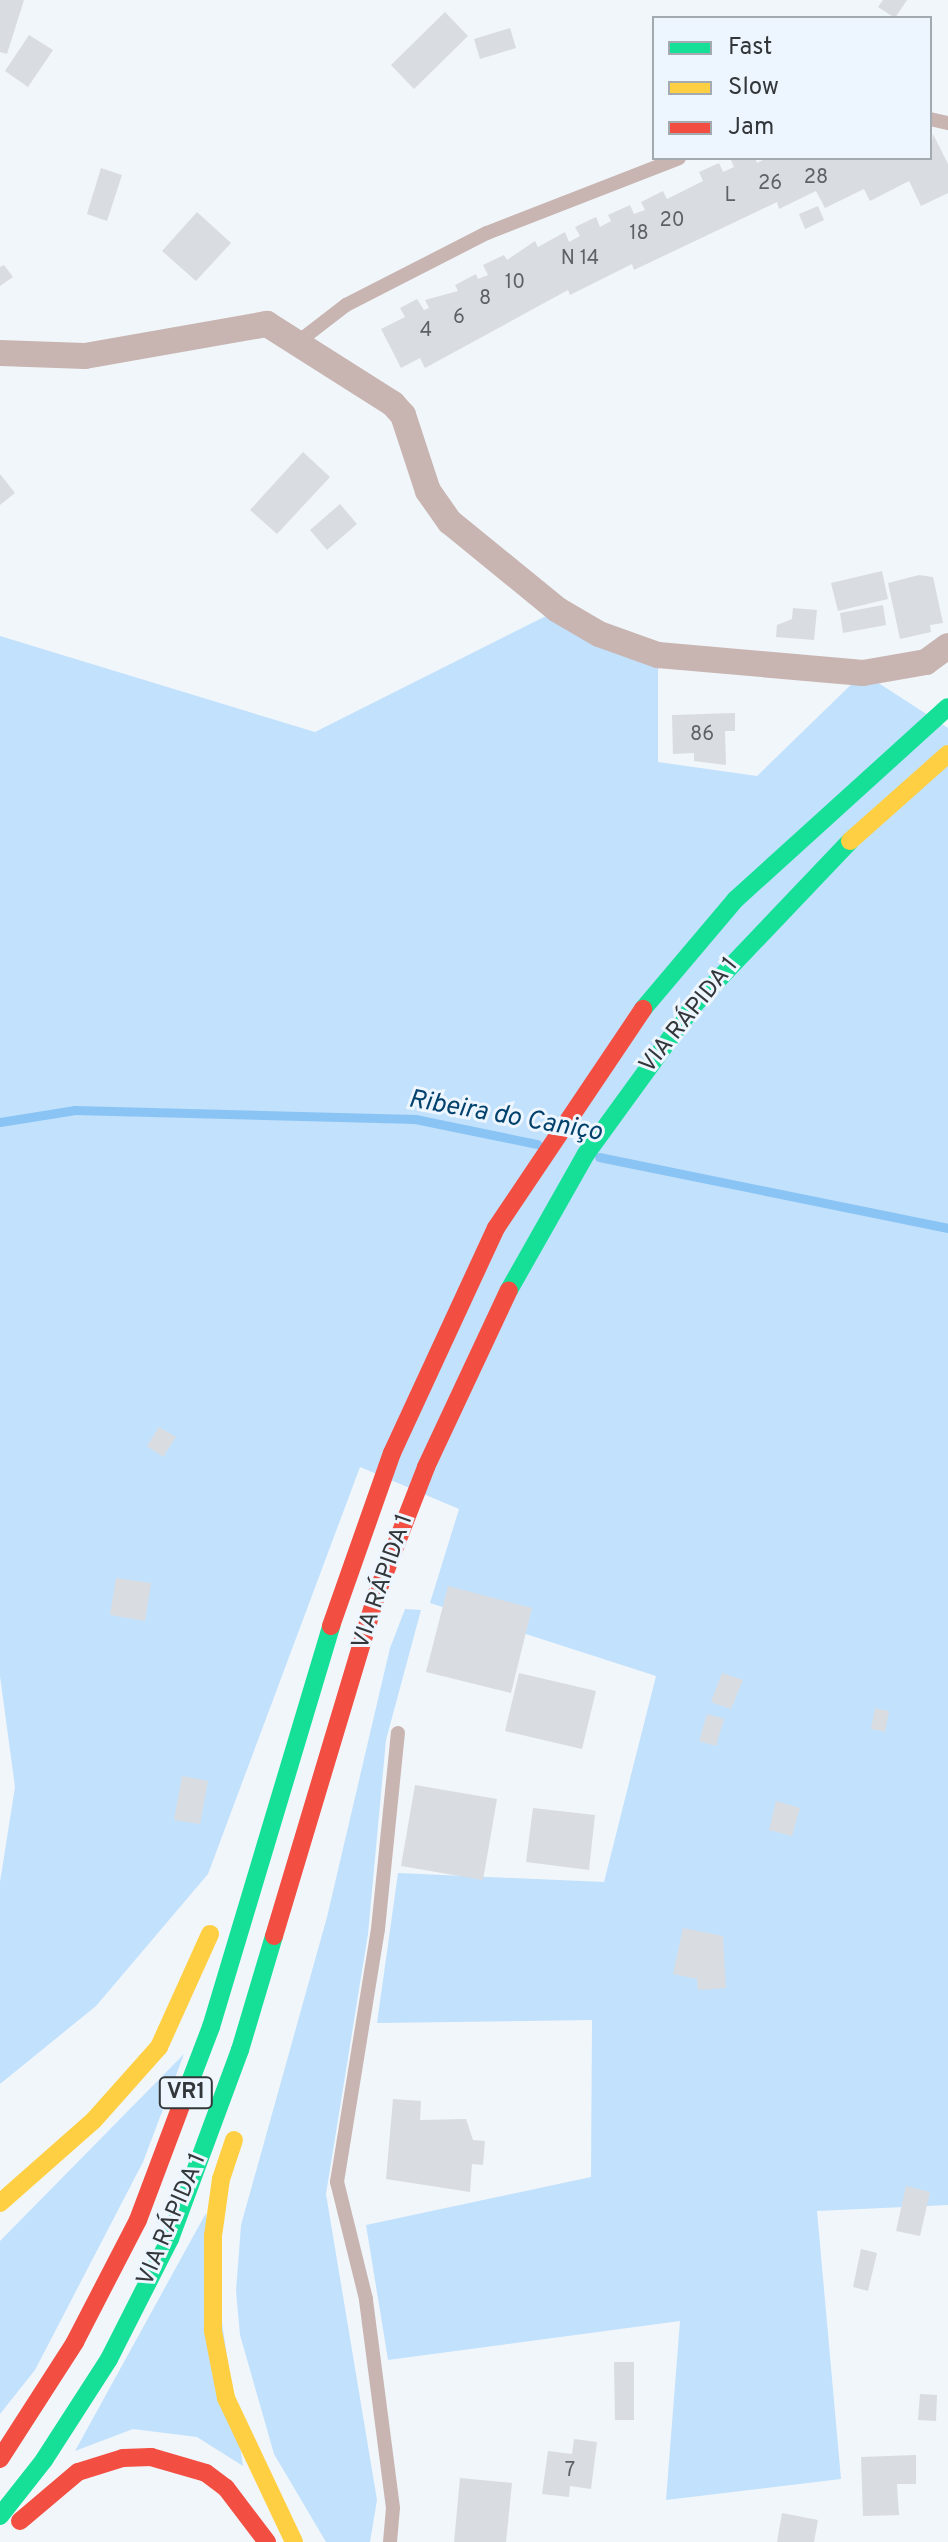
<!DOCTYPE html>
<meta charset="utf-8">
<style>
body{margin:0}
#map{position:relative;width:948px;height:2542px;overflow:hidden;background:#f1f6fb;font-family:Overpass,sans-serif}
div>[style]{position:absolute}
.green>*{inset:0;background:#c2e1fc}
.stream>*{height:9px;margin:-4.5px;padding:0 4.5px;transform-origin:4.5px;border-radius:4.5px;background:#8ac4f4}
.building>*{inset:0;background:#d9dde1}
.lane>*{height:14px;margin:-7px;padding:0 7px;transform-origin:7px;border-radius:7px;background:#c8b5b1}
.street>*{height:26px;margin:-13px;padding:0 13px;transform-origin:13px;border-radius:13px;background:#c8b5b1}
.fast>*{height:18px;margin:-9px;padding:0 9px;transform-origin:9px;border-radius:9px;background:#16e098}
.slow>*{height:18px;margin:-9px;padding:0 9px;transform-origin:9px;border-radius:9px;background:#ffcf43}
.jam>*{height:18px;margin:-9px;padding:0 9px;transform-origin:9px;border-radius:9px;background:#f24e42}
span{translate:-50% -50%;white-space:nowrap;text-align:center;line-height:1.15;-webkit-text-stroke:6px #edf6ff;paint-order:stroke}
.number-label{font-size:20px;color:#5e6266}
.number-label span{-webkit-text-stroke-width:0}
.shield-label span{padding:2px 6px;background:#edf6ff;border:2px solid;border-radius:6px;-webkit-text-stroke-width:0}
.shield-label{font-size:22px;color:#33373a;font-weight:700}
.street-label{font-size:24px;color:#33373a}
.water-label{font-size:26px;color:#01416c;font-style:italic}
.legend{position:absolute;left:652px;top:16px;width:280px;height:144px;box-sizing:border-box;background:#edf6ff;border:2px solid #a3aab0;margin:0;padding:10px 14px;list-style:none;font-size:24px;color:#33373a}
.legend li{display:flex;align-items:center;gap:16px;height:40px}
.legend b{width:40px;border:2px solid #a3aab0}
</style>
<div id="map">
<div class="green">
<i style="clip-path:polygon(558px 610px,658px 655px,658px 762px,757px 776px,863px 673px,948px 728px,948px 2205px,817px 2211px,841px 2479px,666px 2500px,680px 2321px,388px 2360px,366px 2225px,591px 2177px,592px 2020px,377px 2023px,398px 1873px,604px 1882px,656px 1676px,430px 1603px,459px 1509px,360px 1467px,208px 1874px,96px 2006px,0 2084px,0 1882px,15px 1787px,0 1676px,0 636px,315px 732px)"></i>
<i style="clip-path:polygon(405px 1609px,421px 1610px,386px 1740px,368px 1934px,326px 2194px,377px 2500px,370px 2542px,326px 2542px,274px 2454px,240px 2335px,236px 2291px,241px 2225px,327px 1917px,390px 1648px)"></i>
<i style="clip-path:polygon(184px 2054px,143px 2162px,35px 2370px,0 2414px,0 2241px)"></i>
<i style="clip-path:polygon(206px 2213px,243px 2466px,197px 2437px,133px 2429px,75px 2451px)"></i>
</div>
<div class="stream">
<i style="left:0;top:1122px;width:76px;rotate:-9.1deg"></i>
<i style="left:75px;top:1110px;width:340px;rotate:1.5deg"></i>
<i style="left:415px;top:1119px;width:125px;rotate:11.6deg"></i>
<i style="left:599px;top:1157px;width:356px;rotate:11.5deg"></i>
</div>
<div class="building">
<i style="clip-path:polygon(0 0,24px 0,7px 54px,0 52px)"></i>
<i style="clip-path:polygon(883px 0,907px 0,895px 18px,878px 7px)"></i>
<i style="clip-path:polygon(445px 12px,468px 36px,414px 89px,391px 65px)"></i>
<i style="clip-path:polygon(510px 28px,516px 48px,480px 59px,474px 39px)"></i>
<i style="clip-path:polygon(29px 35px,53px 50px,28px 87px,5px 71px)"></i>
<i style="clip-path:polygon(933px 134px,948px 164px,948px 193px,921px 206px,909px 181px,870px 201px,864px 189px,825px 208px,816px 191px,779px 209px,777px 202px,634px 270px,632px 264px,570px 295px,568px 290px,425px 368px,420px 358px,401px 368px,381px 329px,405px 317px,400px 308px,417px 299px,424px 310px,429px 308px,425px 300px,458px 291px,455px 285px,476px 274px,478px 279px,488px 275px,483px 265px,504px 255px,507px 260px,535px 241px,538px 247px,565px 232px,569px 242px,580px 236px,575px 227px,596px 217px,600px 227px,611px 221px,608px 215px,630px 205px,634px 214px,645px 210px,641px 202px,663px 191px,667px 199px,703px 181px,699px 172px,719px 163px,723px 172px,734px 167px,730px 158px,755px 158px,757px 163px,767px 158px,930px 158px)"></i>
<i style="clip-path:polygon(101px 168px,122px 175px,107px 221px,87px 214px)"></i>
<i style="clip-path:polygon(818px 206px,824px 220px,805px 229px,799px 214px)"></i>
<i style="clip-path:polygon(197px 212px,231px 243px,196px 281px,162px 251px)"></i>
<i style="clip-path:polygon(4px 265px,13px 277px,0 286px,0 267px)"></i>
<i style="clip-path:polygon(303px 452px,330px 477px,277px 534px,250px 510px)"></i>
<i style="clip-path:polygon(0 474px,15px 493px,0 505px)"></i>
<i style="clip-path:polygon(340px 504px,357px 524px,327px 550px,310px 530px)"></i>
<i style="clip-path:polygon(882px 571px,888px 599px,838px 611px,831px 583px)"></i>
<i style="clip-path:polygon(919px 575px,933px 577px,943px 623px,930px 625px,931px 632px,900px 639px,888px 583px)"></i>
<i style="clip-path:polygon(883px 605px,886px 625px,843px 633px,840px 613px)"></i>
<i style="clip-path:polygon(793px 608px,817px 610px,814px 640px,776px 637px,777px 625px,792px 619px)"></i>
<i style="clip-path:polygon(735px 713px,735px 731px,725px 731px,726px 765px,694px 761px,694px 753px,673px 754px,672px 715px)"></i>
<i style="clip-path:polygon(159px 1427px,176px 1437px,163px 1457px,147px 1446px)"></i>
<i style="clip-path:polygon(116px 1578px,151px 1583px,145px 1621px,110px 1615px)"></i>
<i style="clip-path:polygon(448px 1586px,532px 1608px,511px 1693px,426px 1672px)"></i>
<i style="clip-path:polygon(519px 1673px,596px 1691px,582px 1749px,505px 1731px)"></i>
<i style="clip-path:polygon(722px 1673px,743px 1680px,731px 1709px,711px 1702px)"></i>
<i style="clip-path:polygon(875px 1708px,889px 1711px,885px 1732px,871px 1729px)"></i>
<i style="clip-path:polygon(707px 1714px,724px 1719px,716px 1746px,699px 1741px)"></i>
<i style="clip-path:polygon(182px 1776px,208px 1781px,200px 1824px,174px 1820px)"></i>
<i style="clip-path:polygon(415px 1785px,497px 1799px,483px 1880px,401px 1866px)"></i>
<i style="clip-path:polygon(776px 1801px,800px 1808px,792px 1836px,769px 1830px)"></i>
<i style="clip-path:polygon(533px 1808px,595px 1815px,589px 1870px,526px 1862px)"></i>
<i style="clip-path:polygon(683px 1928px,723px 1936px,726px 1988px,698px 1990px,697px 1979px,673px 1974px)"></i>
<i style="clip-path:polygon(393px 2099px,421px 2101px,420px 2120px,466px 2119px,473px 2140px,485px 2141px,483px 2165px,472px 2164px,470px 2192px,386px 2179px)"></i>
<i style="clip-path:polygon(906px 2186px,930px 2192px,920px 2236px,896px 2231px)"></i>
<i style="clip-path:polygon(861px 2249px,877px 2253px,868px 2291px,853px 2287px)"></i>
<i style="clip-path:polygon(614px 2362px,634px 2362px,634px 2420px,615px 2420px)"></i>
<i style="clip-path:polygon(920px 2394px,937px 2395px,936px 2421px,918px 2420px)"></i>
<i style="clip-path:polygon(574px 2439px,597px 2442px,591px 2489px,570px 2486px,569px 2497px,542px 2494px,548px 2451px,572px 2454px)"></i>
<i style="clip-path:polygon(916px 2455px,916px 2484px,897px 2484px,899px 2515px,863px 2516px,861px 2457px)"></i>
<i style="clip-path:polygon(460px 2478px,512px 2483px,506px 2542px,454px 2542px)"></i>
<i style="clip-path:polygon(782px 2513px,818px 2520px,814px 2542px,777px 2542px)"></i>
</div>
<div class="lane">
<i style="left:930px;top:119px;width:18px;rotate:13deg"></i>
<i style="left:298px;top:342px;width:61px;rotate:-37.6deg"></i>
<i style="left:346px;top:305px;width:158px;rotate:-27.1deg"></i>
<i style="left:487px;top:233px;width:206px;rotate:-21.3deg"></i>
<i style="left:390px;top:2542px;width:34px;rotate:-85deg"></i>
<i style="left:393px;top:2508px;width:211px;rotate:-97.4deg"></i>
<i style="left:366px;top:2299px;width:121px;rotate:-103.9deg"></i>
<i style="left:337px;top:2182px;width:256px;rotate:-80.8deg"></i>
<i style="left:378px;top:1929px;width:197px;rotate:-84.2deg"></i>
</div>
<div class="street">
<i style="left:0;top:353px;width:85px;rotate:2deg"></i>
<i style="left:85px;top:356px;width:185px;rotate:-10deg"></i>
<i style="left:267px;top:324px;width:149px;rotate:32.4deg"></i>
<i style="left:393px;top:404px;width:15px;rotate:48deg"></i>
<i style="left:403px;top:415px;width:80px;rotate:71.8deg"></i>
<i style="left:428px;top:491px;width:38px;rotate:55deg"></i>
<i style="left:450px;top:522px;width:139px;rotate:39.2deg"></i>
<i style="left:558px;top:610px;width:48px;rotate:30.3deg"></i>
<i style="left:599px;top:634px;width:63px;rotate:19.6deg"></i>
<i style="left:658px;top:655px;width:206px;rotate:5deg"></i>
<i style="left:863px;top:673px;width:64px;rotate:-9.9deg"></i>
<i style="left:926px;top:662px;width:27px;rotate:-36deg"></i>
</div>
<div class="fast">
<i style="left:643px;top:1009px;width:143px;rotate:-49.8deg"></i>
<i style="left:735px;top:900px;width:287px;rotate:-42.2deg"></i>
<i style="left:509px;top:1290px;width:156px;rotate:-60.5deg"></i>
<i style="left:586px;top:1154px;width:185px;rotate:-54deg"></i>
<i style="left:695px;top:1004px;width:225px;rotate:-46.4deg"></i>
<i style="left:185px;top:2095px;width:73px;rotate:-69.1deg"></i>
<i style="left:211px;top:2027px;width:419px;rotate:-73.3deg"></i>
<i style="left:0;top:2516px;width:71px;rotate:-51.8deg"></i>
<i style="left:44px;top:2460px;width:120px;rotate:-57.2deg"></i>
<i style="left:109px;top:2359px;width:135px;rotate:-63.1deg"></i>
<i style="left:170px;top:2239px;width:202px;rotate:-69.7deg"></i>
<i style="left:240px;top:2050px;width:119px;rotate:-73.4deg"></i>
</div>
<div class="slow">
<i style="left:850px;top:841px;width:131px;rotate:-41.6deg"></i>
<i style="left:234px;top:2140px;width:41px;rotate:108.4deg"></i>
<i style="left:221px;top:2179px;width:58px;rotate:98deg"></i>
<i style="left:213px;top:2236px;width:95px;rotate:90deg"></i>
<i style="left:213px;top:2331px;width:68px;rotate:79deg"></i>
<i style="left:226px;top:2398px;width:159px;rotate:64.7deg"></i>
<i style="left:0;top:2203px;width:125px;rotate:-41.4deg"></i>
<i style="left:94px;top:2120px;width:98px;rotate:-48.3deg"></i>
<i style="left:159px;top:2047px;width:124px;rotate:-65.7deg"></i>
</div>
<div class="jam">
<i style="left:331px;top:1626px;width:183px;rotate:-70.6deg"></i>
<i style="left:392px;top:1453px;width:248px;rotate:-65.2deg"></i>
<i style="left:496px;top:1228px;width:264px;rotate:-56.1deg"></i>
<i style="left:274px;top:1936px;width:358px;rotate:-73.3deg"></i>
<i style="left:377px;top:1593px;width:135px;rotate:-68.7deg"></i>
<i style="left:426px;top:1467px;width:195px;rotate:-64.9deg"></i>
<i style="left:0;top:2459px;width:139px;rotate:-57.3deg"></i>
<i style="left:75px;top:2342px;width:137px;rotate:-62.7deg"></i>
<i style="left:138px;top:2220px;width:134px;rotate:-69.4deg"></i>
<i style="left:20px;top:2521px;width:76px;rotate:-40.2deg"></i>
<i style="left:78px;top:2472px;width:47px;rotate:-17.3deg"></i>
<i style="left:123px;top:2458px;width:28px;rotate:-2deg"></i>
<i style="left:151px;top:2457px;width:57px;rotate:16.2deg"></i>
<i style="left:206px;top:2473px;width:25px;rotate:37deg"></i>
<i style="left:226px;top:2488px;width:68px;rotate:52.8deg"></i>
</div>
<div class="number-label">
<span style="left:816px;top:178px">28</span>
<span style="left:770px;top:184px">26</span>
<span style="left:730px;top:196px">L</span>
<span style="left:672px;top:221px">20</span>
<span style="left:639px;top:234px">18</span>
<span style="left:580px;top:259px">N 14</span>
<span style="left:515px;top:283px">10</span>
<span style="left:485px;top:299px">8</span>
<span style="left:459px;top:318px">6</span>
<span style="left:426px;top:331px">4</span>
<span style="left:702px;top:735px">86</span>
<span style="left:570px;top:2471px">7</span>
</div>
<div class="shield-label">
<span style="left:186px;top:2093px">VR1</span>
</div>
<div class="street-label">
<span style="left:690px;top:1016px;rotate:-51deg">VIA RÁPIDA 1</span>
<span style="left:384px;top:1582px;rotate:-71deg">VIA RÁPIDA 1</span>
<span style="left:173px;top:2220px;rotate:-67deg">VIA RÁPIDA 1</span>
</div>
<div class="water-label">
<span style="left:505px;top:1117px;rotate:10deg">Ribeira do Caniço</span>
</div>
<ul class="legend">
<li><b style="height:10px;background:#16e098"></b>Fast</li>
<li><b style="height:10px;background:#ffcf43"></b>Slow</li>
<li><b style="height:10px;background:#f24e42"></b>Jam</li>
</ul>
</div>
